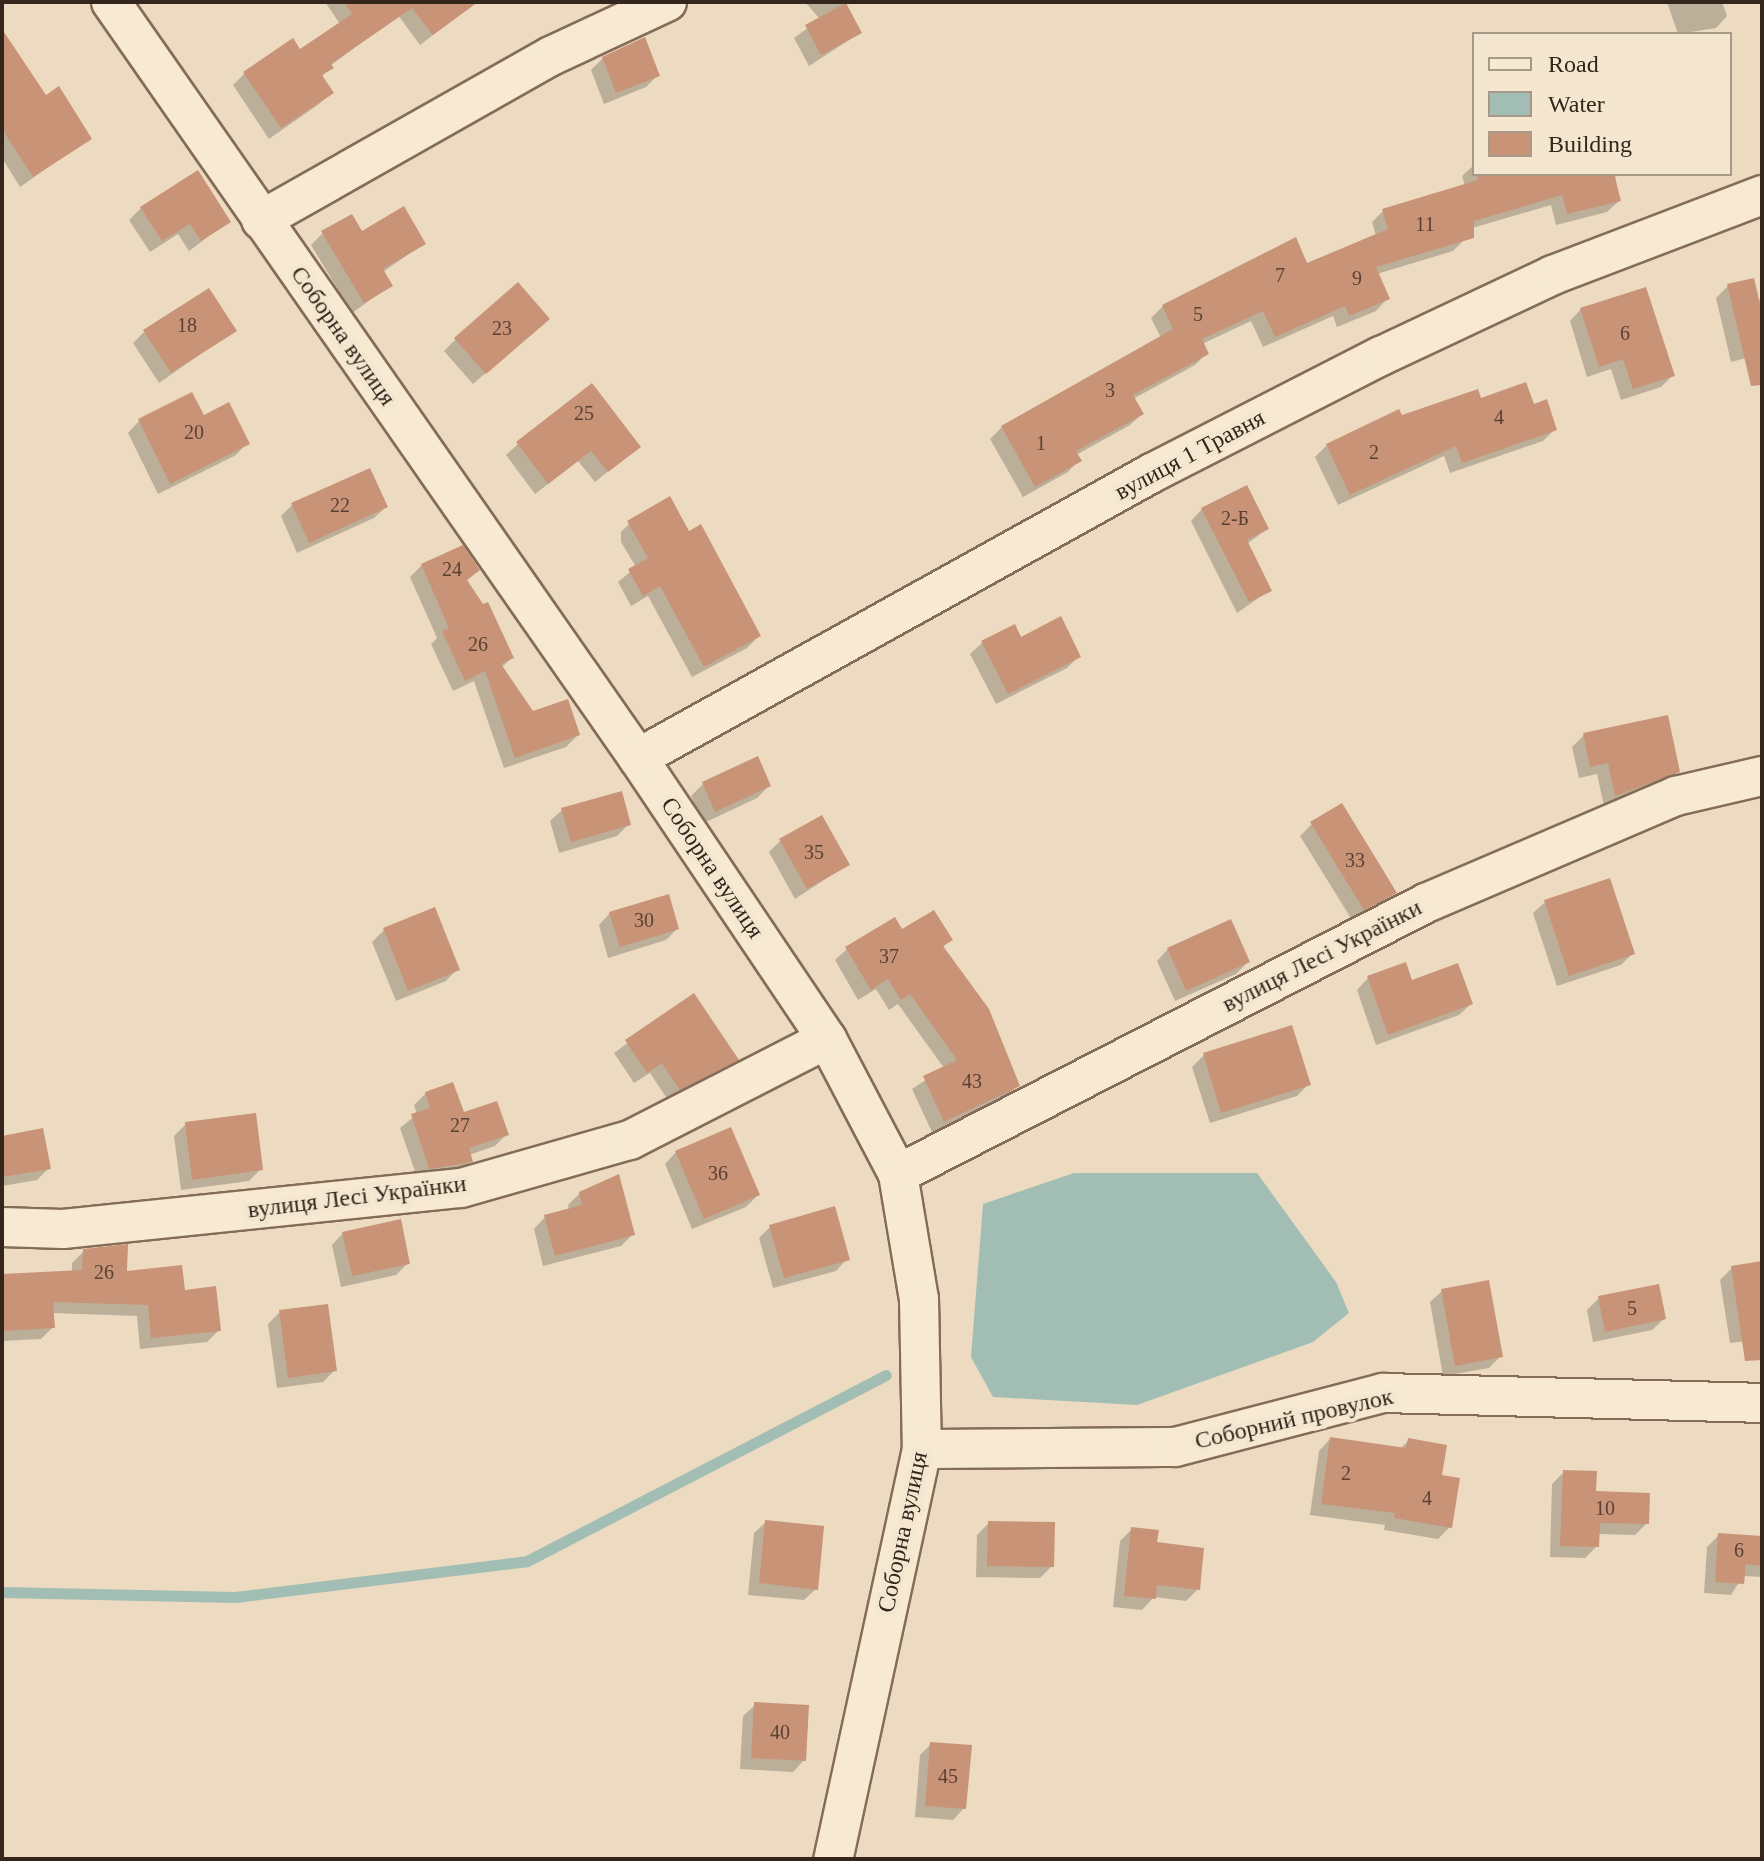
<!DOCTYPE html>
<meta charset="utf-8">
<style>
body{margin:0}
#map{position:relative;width:1764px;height:1861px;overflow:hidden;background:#ecdbc0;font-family:"Times New Roman",serif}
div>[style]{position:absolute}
.water>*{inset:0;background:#a2beb4}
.shadow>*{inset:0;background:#0003}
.stream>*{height:11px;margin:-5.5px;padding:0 5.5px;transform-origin:5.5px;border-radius:5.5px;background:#a2beb4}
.building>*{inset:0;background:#c99377}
.roads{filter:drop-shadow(2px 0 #846c58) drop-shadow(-2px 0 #846c58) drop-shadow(0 2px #846c58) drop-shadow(0 -2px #846c58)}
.minor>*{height:38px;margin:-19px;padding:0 19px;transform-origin:19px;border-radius:19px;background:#f7e9d2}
span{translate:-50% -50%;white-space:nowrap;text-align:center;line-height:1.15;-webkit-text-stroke:8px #f4e6cf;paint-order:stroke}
.number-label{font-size:20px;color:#594133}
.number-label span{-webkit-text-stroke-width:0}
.street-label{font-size:24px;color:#34261c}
.frame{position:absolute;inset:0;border:4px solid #34261c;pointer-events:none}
.legend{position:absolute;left:1472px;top:32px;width:260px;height:144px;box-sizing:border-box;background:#f4e6cf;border:2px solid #a79987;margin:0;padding:10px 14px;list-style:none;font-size:24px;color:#34261c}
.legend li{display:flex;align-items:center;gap:16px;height:40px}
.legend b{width:40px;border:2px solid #a79987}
</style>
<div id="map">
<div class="water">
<i style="clip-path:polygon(1074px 1173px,1257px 1173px,1336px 1282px,1349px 1313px,1313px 1342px,1137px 1405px,993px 1397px,971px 1357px,983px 1204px)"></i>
</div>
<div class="shadow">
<i style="clip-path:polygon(325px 2px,476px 2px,420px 45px,398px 15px,330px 66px,321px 78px,331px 93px,319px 104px,269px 139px,233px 85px,244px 74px,300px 51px,340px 24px)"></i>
<i style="clip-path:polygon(805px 2px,844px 2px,860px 33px,809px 66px,794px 38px,820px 19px)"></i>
<i style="clip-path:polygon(1667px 2px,1722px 2px,1727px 16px,1716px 28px,1678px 34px)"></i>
<i style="clip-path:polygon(2px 32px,46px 97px,90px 138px,20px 187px,2px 158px)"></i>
<i style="clip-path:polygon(603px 58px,658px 75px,646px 87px,604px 104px,591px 70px)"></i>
<i style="clip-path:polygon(1474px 165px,1474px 174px,1615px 174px,1619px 201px,1607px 212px,1556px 225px,1551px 205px,1462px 231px,1465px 239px,1453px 251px,1377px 274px,1387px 299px,1376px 311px,1337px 327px,1333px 316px,1263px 347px,1251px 321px,1202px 344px,1206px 354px,1195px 365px,1133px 399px,1142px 414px,1130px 425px,1076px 455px,1079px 460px,1068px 472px,1023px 497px,990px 439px,1002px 427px,1161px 338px,1151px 318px,1163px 306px,1294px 240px,1306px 266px,1376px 236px,1372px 222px,1383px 211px,1465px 186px,1462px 176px)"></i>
<i style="clip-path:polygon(141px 208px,228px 222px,189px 251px,178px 234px,150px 252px,129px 220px)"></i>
<i style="clip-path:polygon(323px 233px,361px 234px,423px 244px,383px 272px,390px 286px,352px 313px,311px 245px)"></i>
<i style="clip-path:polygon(1728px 286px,1762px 301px,1762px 354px,1731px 362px,1716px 298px)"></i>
<i style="clip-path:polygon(1581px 309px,1672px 376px,1661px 387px,1621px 400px,1611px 369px,1587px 377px,1570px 321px)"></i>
<i style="clip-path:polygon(235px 330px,159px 383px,133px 343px,144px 332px)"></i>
<i style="clip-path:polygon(535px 330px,473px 384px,444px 351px,456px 339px)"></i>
<i style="clip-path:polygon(1480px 401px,1533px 406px,1555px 429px,1543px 441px,1450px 473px,1444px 456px,1338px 505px,1315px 457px,1327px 445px,1401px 418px)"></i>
<i style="clip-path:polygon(203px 418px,247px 443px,236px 455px,158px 494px,128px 433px,139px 421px)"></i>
<i style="clip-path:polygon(518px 444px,638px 447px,595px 482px,578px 461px,535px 494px,506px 455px)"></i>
<i style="clip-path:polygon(292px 505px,386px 507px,374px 518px,297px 553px,281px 516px)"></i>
<i style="clip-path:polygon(1202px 509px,1267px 529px,1247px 544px,1270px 590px,1237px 613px,1191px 521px)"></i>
<i style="clip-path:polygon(633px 520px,689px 534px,759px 636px,747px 648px,692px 677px,648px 596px,631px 606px,618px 582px,636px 567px,621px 542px,621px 532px)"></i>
<i style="clip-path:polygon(422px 565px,477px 570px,465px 582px,512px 658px,501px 668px,532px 713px,578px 735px,566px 747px,504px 768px,474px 681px,453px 691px,431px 644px,437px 638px,410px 577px)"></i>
<i style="clip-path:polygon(1020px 640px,1079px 656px,1067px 668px,996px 704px,970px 654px,982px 643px)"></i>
<i style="clip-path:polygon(1584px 735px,1678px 772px,1666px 784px,1604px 806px,1597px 774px,1579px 778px,1572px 747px)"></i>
<i style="clip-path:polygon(703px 784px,769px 786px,757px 798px,704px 823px,691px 796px)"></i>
<i style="clip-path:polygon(562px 810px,629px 824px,617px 836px,559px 853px,550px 821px)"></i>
<i style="clip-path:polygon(1312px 824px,1395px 893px,1352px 920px,1300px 836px)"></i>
<i style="clip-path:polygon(780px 841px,847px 865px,795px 899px,769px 852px)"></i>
<i style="clip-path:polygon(1545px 902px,1633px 953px,1621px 965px,1557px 986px,1533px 913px)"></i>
<i style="clip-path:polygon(610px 913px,677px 929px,666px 940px,608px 958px,599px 925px)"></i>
<i style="clip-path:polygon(384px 930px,457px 969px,446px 981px,396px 1001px,372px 942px)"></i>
<i style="clip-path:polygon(902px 932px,950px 940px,942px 948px,1018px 1085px,1006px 1097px,932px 1132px,912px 1089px,944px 1068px,898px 1004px,889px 1010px,876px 989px,858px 1000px,835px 960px,847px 949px)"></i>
<i style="clip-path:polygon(1168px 949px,1248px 962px,1236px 974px,1175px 1001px,1157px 961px)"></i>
<i style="clip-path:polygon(1368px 978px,1411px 983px,1471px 1004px,1459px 1015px,1376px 1045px,1357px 990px)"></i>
<i style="clip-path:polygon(693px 996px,736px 1059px,668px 1100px,650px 1073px,634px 1083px,614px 1053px)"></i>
<i style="clip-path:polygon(1204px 1055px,1309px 1084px,1297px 1096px,1210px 1123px,1192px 1067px)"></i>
<i style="clip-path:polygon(426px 1093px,506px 1135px,495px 1146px,469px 1155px,471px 1161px,460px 1173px,418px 1180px,400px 1128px,417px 1114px,414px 1105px)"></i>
<i style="clip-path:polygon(186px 1124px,261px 1169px,249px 1181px,181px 1190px,174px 1136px)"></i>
<i style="clip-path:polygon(2px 1138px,49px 1168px,37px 1180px,2px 1186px)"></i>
<i style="clip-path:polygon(676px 1152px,758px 1195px,746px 1207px,692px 1229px,665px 1164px)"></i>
<i style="clip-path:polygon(580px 1193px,633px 1234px,621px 1246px,543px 1266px,534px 1229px,545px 1217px,569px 1211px,568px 1205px)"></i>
<i style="clip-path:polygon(770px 1227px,847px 1259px,836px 1271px,773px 1288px,759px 1238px)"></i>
<i style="clip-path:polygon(343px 1233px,408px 1263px,396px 1275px,341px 1287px,332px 1245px)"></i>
<i style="clip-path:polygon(84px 1251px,125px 1273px,219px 1330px,207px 1342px,140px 1349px,137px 1316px,52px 1313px,53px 1327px,41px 1339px,2px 1341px,2px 1276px,72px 1272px,72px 1263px)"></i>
<i style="clip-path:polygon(1762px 1263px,1762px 1339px,1730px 1343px,1720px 1280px,1732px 1268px)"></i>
<i style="clip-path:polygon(1442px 1291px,1501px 1356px,1489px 1368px,1443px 1376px,1430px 1302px)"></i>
<i style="clip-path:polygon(1599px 1298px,1664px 1319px,1652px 1330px,1593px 1342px,1587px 1310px)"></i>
<i style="clip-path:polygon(280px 1312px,335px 1370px,323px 1382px,277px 1388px,268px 1324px)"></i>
<i style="clip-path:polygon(1330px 1439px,1400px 1449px,1409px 1440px,1440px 1476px,1450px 1527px,1438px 1539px,1384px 1530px,1385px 1525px,1310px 1515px,1319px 1451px)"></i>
<i style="clip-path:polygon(1564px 1472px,1594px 1493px,1647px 1523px,1635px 1535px,1597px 1534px,1597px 1546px,1585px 1558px,1550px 1557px,1552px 1484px)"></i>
<i style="clip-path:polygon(766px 1522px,816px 1589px,804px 1600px,748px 1595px,754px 1533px)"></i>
<i style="clip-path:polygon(989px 1523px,1052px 1566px,1040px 1578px,976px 1577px,977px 1535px)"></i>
<i style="clip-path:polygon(1132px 1529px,1155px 1544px,1198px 1589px,1186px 1601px,1154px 1597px,1142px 1610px,1113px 1607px,1120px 1541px)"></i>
<i style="clip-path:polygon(1719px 1535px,1762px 1538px,1762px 1577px,1743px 1576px,1731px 1595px,1704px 1593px,1707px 1547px)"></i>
<i style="clip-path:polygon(755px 1705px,804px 1760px,793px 1772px,740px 1769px,743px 1716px)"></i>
<i style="clip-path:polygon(931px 1744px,964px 1808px,953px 1820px,915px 1817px,920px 1755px)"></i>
</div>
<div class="stream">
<i style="left:2px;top:1592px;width:233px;rotate:1.2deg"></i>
<i style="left:235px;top:1597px;width:294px;rotate:-7deg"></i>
<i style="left:527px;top:1561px;width:404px;rotate:-27.4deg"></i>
</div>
<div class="building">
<i style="clip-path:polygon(344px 2px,478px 2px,433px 35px,412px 8px,331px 64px,334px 68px,322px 75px,334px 93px,281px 128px,243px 72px,293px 38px,300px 49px,352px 14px)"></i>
<i style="clip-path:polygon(846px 3px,862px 33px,821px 55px,805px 25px)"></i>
<i style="clip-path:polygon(2px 29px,46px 95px,59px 86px,92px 139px,33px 177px,2px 129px)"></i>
<i style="clip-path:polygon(645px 37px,660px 76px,616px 93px,602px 57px)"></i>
<i style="clip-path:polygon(198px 170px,231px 222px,201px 241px,190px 224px,162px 241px,140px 207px)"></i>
<i style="clip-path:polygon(1476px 174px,1614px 174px,1621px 201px,1567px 214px,1562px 195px,1474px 221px,1474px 238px,1376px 267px,1390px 299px,1349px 316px,1345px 306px,1275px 337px,1263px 311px,1202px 339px,1209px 354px,1133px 395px,1144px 414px,1076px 451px,1082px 461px,1035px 487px,1001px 426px,1173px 329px,1162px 305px,1296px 237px,1307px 263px,1388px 229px,1382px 209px,1478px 180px)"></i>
<i style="clip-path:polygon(404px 206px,426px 244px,383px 269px,393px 286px,364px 303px,321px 231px,352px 214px,362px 231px)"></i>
<i style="clip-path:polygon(1754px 278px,1762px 313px,1762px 385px,1751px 386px,1727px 284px)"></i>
<i style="clip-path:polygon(518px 282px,550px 319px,486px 374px,454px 338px)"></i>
<i style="clip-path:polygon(1646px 287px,1675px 376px,1633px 389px,1623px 359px,1599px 367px,1580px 308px)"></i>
<i style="clip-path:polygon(209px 288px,237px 331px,171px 373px,143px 330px)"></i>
<i style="clip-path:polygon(1526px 382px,1534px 404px,1547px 399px,1557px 430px,1462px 463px,1456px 446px,1350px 495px,1326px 444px,1399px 409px,1402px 415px,1478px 389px,1481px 398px)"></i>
<i style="clip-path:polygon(592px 383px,641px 447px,608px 472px,591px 451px,548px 484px,516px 442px)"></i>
<i style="clip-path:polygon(192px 392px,204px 415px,229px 402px,250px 444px,170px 484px,138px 419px)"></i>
<i style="clip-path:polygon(370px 468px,388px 507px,309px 543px,291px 503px)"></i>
<i style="clip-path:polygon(1247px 485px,1269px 529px,1247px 540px,1272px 591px,1249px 602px,1201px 508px)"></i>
<i style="clip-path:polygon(670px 496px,689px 531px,701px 524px,761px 636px,704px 667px,660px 586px,643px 596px,628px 569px,648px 558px,627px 521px)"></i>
<i style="clip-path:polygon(463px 545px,480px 570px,467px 580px,483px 604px,488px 602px,514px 658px,501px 664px,533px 711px,568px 699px,580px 735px,515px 758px,485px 671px,465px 681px,442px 631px,449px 628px,421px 564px)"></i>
<i style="clip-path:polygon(1061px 616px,1081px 657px,1008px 694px,981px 641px,1015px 624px,1021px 637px)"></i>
<i style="clip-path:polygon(1668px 715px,1680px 772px,1615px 796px,1608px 763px,1590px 767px,1583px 733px)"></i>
<i style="clip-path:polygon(758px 756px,771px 786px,715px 812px,702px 782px)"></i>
<i style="clip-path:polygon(622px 791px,631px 825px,571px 842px,561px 808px)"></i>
<i style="clip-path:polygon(1342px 803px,1397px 893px,1364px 910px,1310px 822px)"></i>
<i style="clip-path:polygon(822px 815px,850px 865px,807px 889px,779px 839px)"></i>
<i style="clip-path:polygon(1610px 878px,1635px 954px,1569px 976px,1544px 900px)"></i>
<i style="clip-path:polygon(669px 894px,679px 929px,620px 947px,609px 912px)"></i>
<i style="clip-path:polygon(435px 907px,460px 970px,408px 991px,383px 928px)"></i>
<i style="clip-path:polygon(934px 910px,953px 940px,943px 946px,989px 1009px,1020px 1086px,944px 1122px,923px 1076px,957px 1060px,910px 994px,901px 1000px,888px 979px,871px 990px,845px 947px,895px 917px,902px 929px)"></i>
<i style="clip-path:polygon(1231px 919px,1250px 962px,1186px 991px,1167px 948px)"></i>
<i style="clip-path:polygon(1406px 962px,1412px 980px,1458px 963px,1473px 1004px,1388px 1035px,1367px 976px)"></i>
<i style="clip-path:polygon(694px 993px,739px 1060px,680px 1090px,662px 1063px,647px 1073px,625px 1040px)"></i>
<i style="clip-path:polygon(1292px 1025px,1311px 1085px,1221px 1113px,1203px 1053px)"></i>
<i style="clip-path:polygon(453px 1082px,464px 1112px,497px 1101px,509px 1135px,469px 1148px,473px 1162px,429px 1169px,411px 1114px,430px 1108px,425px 1092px)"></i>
<i style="clip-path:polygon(256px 1113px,263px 1170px,192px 1180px,185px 1122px)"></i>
<i style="clip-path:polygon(731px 1127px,760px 1195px,704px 1219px,675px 1151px)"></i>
<i style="clip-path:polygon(43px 1128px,51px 1169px,2px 1177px,2px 1136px)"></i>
<i style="clip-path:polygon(619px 1174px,635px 1235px,555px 1256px,544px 1215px,582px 1205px,579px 1192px)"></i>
<i style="clip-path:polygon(835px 1206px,850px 1260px,784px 1278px,769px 1225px)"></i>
<i style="clip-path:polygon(401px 1219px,410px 1264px,352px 1276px,342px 1232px)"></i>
<i style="clip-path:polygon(128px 1244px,127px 1271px,182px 1265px,185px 1290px,216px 1286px,221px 1331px,151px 1338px,148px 1305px,53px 1302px,55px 1328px,2px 1331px,2px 1274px,82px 1270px,83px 1249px)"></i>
<i style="clip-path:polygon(1762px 1261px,1762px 1360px,1745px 1361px,1731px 1266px)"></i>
<i style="clip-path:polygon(1489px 1280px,1503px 1357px,1455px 1366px,1441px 1289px)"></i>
<i style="clip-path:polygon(1659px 1284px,1666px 1319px,1605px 1332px,1598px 1296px)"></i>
<i style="clip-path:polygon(328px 1304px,337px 1371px,288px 1378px,279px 1310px)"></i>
<i style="clip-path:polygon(1330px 1437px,1406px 1448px,1408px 1438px,1447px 1445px,1442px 1475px,1460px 1478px,1452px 1528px,1394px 1518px,1395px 1513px,1321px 1504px)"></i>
<i style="clip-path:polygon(1563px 1470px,1597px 1471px,1596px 1491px,1650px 1493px,1649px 1524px,1600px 1523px,1599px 1547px,1560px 1546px)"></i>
<i style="clip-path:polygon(765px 1520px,824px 1526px,818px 1590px,759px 1583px)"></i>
<i style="clip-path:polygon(988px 1521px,1055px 1522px,1054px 1567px,987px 1566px)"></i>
<i style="clip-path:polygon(1131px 1527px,1159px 1530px,1157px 1542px,1204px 1548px,1200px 1590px,1157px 1585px,1156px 1599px,1124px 1596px)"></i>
<i style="clip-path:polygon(1718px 1533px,1762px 1536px,1762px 1566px,1746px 1564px,1744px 1584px,1715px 1582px)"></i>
<i style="clip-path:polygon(754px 1702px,809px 1705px,806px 1761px,751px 1758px)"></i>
<i style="clip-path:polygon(930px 1742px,972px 1745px,966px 1809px,925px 1806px)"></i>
</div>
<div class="roads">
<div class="minor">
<i style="left:111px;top:2px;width:922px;rotate:55.12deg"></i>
<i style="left:638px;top:758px;width:339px;rotate:56.1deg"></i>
<i style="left:827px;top:1039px;width:153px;rotate:62.3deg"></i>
<i style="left:898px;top:1174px;width:127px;rotate:80.5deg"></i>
<i style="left:919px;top:1299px;width:150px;rotate:88.9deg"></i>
<i style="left:922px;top:1449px;width:420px;rotate:102.2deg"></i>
<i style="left:261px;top:220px;width:333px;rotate:-29.5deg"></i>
<i style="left:551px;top:56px;width:128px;rotate:-25deg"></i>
<i style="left:638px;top:758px;width:588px;rotate:-29.01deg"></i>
<i style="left:1152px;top:473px;width:257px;rotate:-27.1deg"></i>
<i style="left:1381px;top:356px;width:190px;rotate:-25.2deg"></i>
<i style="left:1553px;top:275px;width:224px;rotate:-20.9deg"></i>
<i style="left:898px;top:1174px;width:593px;rotate:-27.17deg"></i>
<i style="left:1426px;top:903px;width:272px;rotate:-23.2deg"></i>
<i style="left:1676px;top:796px;width:88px;rotate:-13.1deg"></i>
<i style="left:2px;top:1227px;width:61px;rotate:1.9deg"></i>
<i style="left:63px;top:1229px;width:400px;rotate:-5.9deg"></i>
<i style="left:461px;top:1188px;width:176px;rotate:-15.9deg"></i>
<i style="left:630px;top:1140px;width:221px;rotate:-27.1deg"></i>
<i style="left:922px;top:1449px;width:253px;rotate:-0.5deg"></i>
<i style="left:1175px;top:1447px;width:215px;rotate:-14.6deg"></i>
<i style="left:1383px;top:1393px;width:379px;rotate:1.5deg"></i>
</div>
</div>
<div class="number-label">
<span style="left:1425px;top:224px">11</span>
<span style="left:1280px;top:275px">7</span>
<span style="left:1357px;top:278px">9</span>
<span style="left:1198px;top:314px">5</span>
<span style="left:187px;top:325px">18</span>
<span style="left:502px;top:328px">23</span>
<span style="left:1625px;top:333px">6</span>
<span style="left:1110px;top:390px">3</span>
<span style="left:584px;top:413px">25</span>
<span style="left:1499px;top:417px">4</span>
<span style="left:194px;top:432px">20</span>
<span style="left:1041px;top:443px">1</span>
<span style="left:1374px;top:452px">2</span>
<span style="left:340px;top:505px">22</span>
<span style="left:1235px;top:518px">2-Б</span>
<span style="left:452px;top:569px">24</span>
<span style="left:478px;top:644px">26</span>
<span style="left:814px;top:852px">35</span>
<span style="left:1355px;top:860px">33</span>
<span style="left:644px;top:920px">30</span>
<span style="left:889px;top:956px">37</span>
<span style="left:972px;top:1081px">43</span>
<span style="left:460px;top:1125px">27</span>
<span style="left:718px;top:1173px">36</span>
<span style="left:104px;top:1272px">26</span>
<span style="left:1632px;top:1308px">5</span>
<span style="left:1346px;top:1473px">2</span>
<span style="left:1427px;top:1498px">4</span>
<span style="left:1605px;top:1508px">10</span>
<span style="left:1739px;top:1550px">6</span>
<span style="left:780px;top:1732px">40</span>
<span style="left:948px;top:1776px">45</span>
</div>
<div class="street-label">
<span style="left:343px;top:336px;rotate:55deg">Соборна вулиця</span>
<span style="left:1190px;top:455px;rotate:-28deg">вулиця 1 Травня</span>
<span style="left:712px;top:868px;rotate:56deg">Соборна вулиця</span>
<span style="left:1322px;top:956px;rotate:-27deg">вулиця Лесі Українки</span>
<span style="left:357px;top:1197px;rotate:-7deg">вулиця Лесі Українки</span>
<span style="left:1294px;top:1419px;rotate:-13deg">Соборний провулок</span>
<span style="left:903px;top:1532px;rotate:-78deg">Соборна вулиця</span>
</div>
<div class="frame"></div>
<ul class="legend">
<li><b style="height:10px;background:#f7e9d2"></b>Road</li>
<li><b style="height:22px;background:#a2beb4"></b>Water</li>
<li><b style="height:22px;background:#c99377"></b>Building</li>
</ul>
</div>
